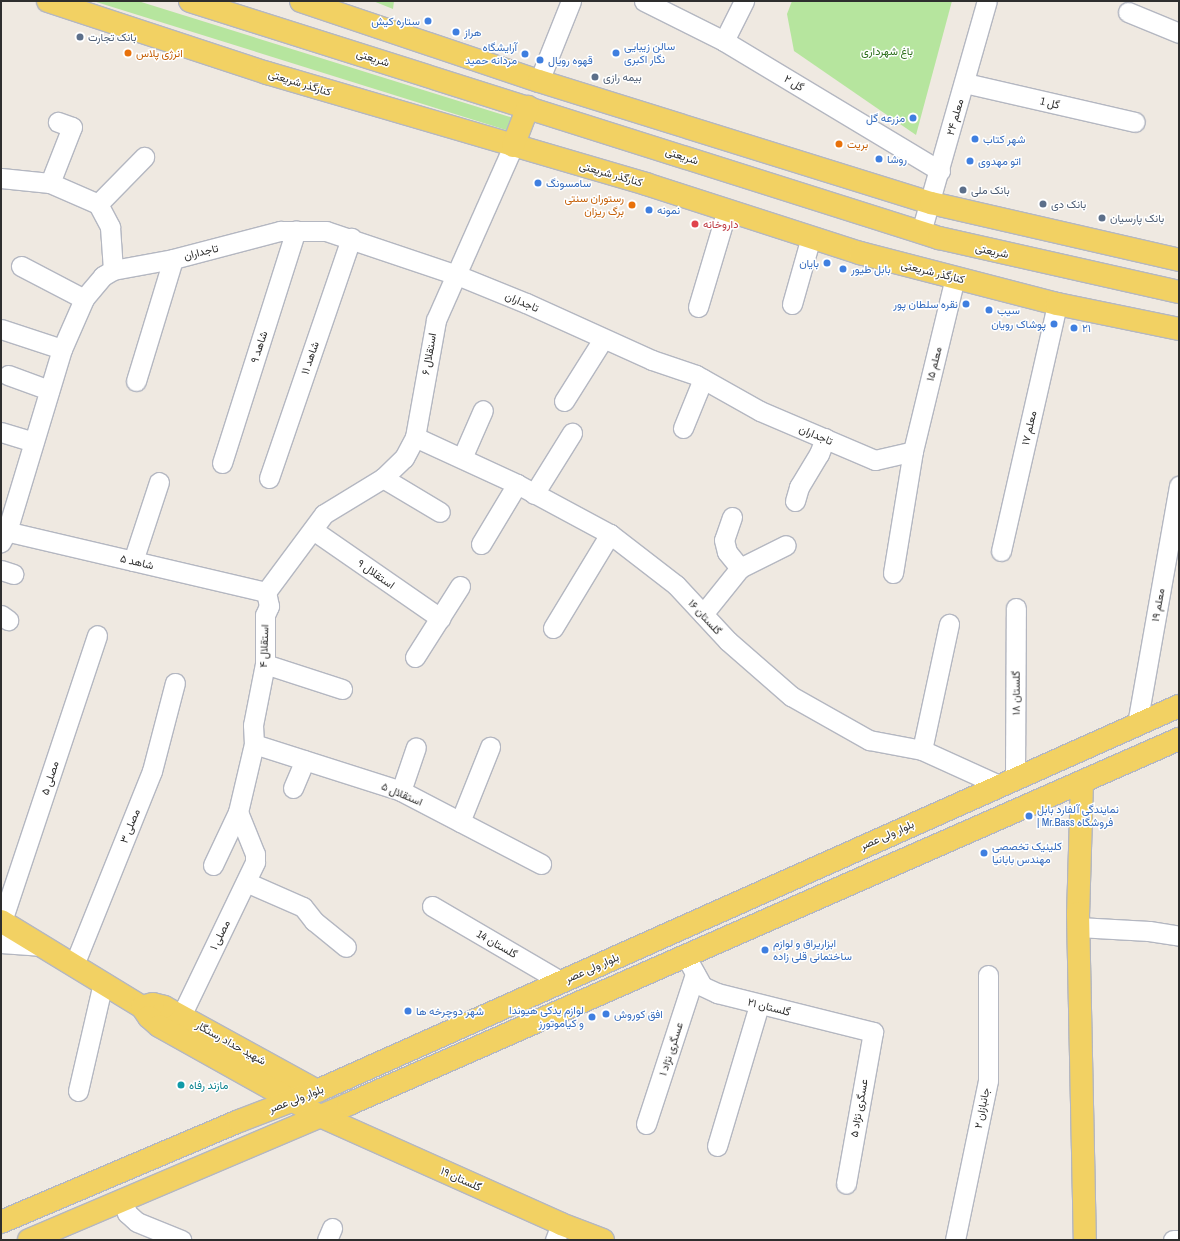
<!DOCTYPE html>
<meta charset="utf-8">
<style>
body{margin:0}
#map{position:relative;width:1180px;height:1241px;overflow:hidden;background:#efe9e1;font-family:"Archivo Narrow",Vazirmatn,sans-serif}
div>[style]{position:absolute}
.green>*{inset:0;background:#b6e59e}
.roads{filter:drop-shadow(1px 0 #b4b7c1) drop-shadow(-1px 0 #b4b7c1) drop-shadow(0 1px #b4b7c1) drop-shadow(0 -1px #b4b7c1)}
.minor>*{height:19px;margin:-9.5px;padding:0 9.5px;transform-origin:9.5px;border-radius:9.5px;background:#fff}
.major>*{height:22px;margin:-11px;padding:0 11px;transform-origin:11px;border-radius:11px;background:#f2d163}
.dots>*{width:11px;height:11px;translate:-50% -50%;box-sizing:border-box;border:2px solid #fff;border-radius:50%}
span{translate:-50% -50%;white-space:nowrap;text-align:center;line-height:1.15;-webkit-text-stroke:3px #fff;paint-order:stroke}
.shop-label{font-size:11px;color:#366cbe}
.right{translate:-100% -50%;text-align:right}
.left{translate:0 -50%;text-align:left}
.service-label{font-size:11px;color:#4e5e75}
.park-label{font-size:11px;color:#2c6e1b}
.food-label{font-size:11px;color:#c56008}
.street-label{font-size:11px;color:#2e2e2e}
.health-label{font-size:11px;color:#be3a42}
.culture-label{font-size:11px;color:#0d838f}
.frame{position:absolute;inset:0;border:2px solid #2e2e2e;pointer-events:none}
</style>
<div id="map">
<div class="green">
<i style="clip-path:polygon(93px 1px,138px 1px,520px 120px,516px 133px)"></i>
<i style="clip-path:polygon(373px 1px,394px 1px,393px 9px)"></i>
<i style="clip-path:polygon(792px 1px,952px 1px,916px 135px,794px 51px,787px 14px)"></i>
</div>
<div class="roads">
<div class="minor">
<i style="left:644px;top:1px;width:89px;rotate:26.6deg"></i>
<i style="left:724px;top:41px;width:252px;rotate:31deg"></i>
<i style="left:1128px;top:12px;width:55px;rotate:22.4deg"></i>
<i style="left:724px;top:41px;width:45px;rotate:-63.4deg"></i>
<i style="left:539px;top:81px;width:86px;rotate:-68.2deg"></i>
<i style="left:965px;top:83px;width:174px;rotate:12.9deg"></i>
<i style="left:1px;top:178px;width:49px;rotate:5.8deg"></i>
<i style="left:50px;top:183px;width:52px;rotate:23.6deg"></i>
<i style="left:98px;top:204px;width:26px;rotate:62deg"></i>
<i style="left:110px;top:227px;width:43px;rotate:86deg"></i>
<i style="left:113px;top:270px;width:12px;rotate:149deg"></i>
<i style="left:103px;top:276px;width:30px;rotate:130deg"></i>
<i style="left:84px;top:299px;width:55px;rotate:113.7deg"></i>
<i style="left:62px;top:349px;width:190px;rotate:106.8deg"></i>
<i style="left:7px;top:531px;width:13px;rotate:119deg"></i>
<i style="left:50px;top:183px;width:60px;rotate:-68.6deg"></i>
<i style="left:72px;top:127px;width:15px;rotate:-160deg"></i>
<i style="left:98px;top:204px;width:66px;rotate:-45.6deg"></i>
<i style="left:921px;top:232px;width:240px;rotate:-74.1deg"></i>
<i style="left:21px;top:266px;width:71px;rotate:27.6deg"></i>
<i style="left:113px;top:270px;width:61px;rotate:-10.4deg"></i>
<i style="left:173px;top:259px;width:111px;rotate:-14.7deg"></i>
<i style="left:280px;top:231px;width:46px"></i>
<i style="left:326px;top:231px;width:138px;rotate:18.6deg"></i>
<i style="left:457px;top:275px;width:74px;rotate:22.1deg"></i>
<i style="left:526px;top:303px;width:138px;rotate:24.3deg"></i>
<i style="left:652px;top:360px;width:46px;rotate:18.8deg"></i>
<i style="left:696px;top:375px;width:73px;rotate:29.4deg"></i>
<i style="left:760px;top:411px;width:125px;rotate:23.1deg"></i>
<i style="left:875px;top:460px;width:39px;rotate:-13deg"></i>
<i style="left:792px;top:304px;width:70px;rotate:-74.2deg"></i>
<i style="left:698px;top:307px;width:101px;rotate:-73.4deg"></i>
<i style="left:1px;top:329px;width:64px;rotate:18.2deg"></i>
<i style="left:8px;top:375px;width:44px;rotate:20.1deg"></i>
<i style="left:136px;top:381px;width:127px;rotate:-73.1deg"></i>
<i style="left:564px;top:401px;width:73px;rotate:-57.8deg"></i>
<i style="left:683px;top:428px;width:53px;rotate:-67.8deg"></i>
<i style="left:1px;top:432px;width:34px;rotate:17deg"></i>
<i style="left:415px;top:437px;width:112px;rotate:24.7deg"></i>
<i style="left:517px;top:484px;width:106px;rotate:28.3deg"></i>
<i style="left:610px;top:534px;width:83px;rotate:37.7deg"></i>
<i style="left:676px;top:585px;width:76px;rotate:47.1deg"></i>
<i style="left:728px;top:641px;width:84px;rotate:41.1deg"></i>
<i style="left:791px;top:696px;width:90px;rotate:29.4deg"></i>
<i style="left:869px;top:740px;width:54px;rotate:10.7deg"></i>
<i style="left:922px;top:750px;width:85px;rotate:24.4deg"></i>
<i style="left:462px;top:458px;width:52px;rotate:-66.4deg"></i>
<i style="left:222px;top:463px;width:244px;rotate:-72.4deg"></i>
<i style="left:269px;top:478px;width:254px;rotate:-71.1deg"></i>
<i style="left:383px;top:478px;width:66px;rotate:30.8deg"></i>
<i style="left:534px;top:494px;width:72px;rotate:-58.1deg"></i>
<i style="left:795px;top:501px;width:15px;rotate:-74deg"></i>
<i style="left:799px;top:487px;width:39px;rotate:-59deg"></i>
<i style="left:819px;top:454px;width:17px;rotate:-69deg"></i>
<i style="left:732px;top:517px;width:24px;rotate:109deg"></i>
<i style="left:724px;top:540px;width:12px;rotate:76deg"></i>
<i style="left:727px;top:552px;width:21px;rotate:51deg"></i>
<i style="left:1px;top:530px;width:272px;rotate:13.2deg"></i>
<i style="left:313px;top:530px;width:155px;rotate:34.7deg"></i>
<i style="left:481px;top:544px;width:70px;rotate:-59deg"></i>
<i style="left:1001px;top:551px;width:253px;rotate:-77.2deg"></i>
<i style="left:133px;top:561px;width:83px;rotate:-71.8deg"></i>
<i style="left:1px;top:570px;width:13px;rotate:18deg"></i>
<i style="left:893px;top:573px;width:124px;rotate:-80.7deg"></i>
<i style="left:913px;top:451px;width:179px;rotate:-76.4deg"></i>
<i style="left:703px;top:614px;width:59px;rotate:-51.2deg"></i>
<i style="left:740px;top:568px;width:51px;rotate:-26.6deg"></i>
<i style="left:1px;top:615px;width:9px;rotate:36deg"></i>
<i style="left:553px;top:628px;width:110px;rotate:-58.8deg"></i>
<i style="left:415px;top:657px;width:84px;rotate:-57.6deg"></i>
<i style="left:265px;top:664px;width:81px;rotate:18deg"></i>
<i style="left:1137px;top:724px;width:242px;rotate:-80deg"></i>
<i style="left:254px;top:744px;width:154px;rotate:17.7deg"></i>
<i style="left:401px;top:791px;width:158px;rotate:27.5deg"></i>
<i style="left:922px;top:750px;width:129px;rotate:-77.9deg"></i>
<i style="left:1015px;top:778px;width:170px;rotate:-89.7deg"></i>
<i style="left:293px;top:788px;width:30px;rotate:-67deg"></i>
<i style="left:401px;top:791px;width:46px;rotate:-71.2deg"></i>
<i style="left:460px;top:822px;width:81px;rotate:-68.2deg"></i>
<i style="left:213px;top:865px;width:59px;rotate:-64.7deg"></i>
<i style="left:238px;top:812px;width:70px;rotate:-76.8deg"></i>
<i style="left:254px;top:744px;width:19px;rotate:-93deg"></i>
<i style="left:253px;top:725px;width:62px;rotate:-78.9deg"></i>
<i style="left:265px;top:664px;width:49px;rotate:-90deg"></i>
<i style="left:265px;top:615px;width:10px;rotate:-66deg"></i>
<i style="left:269px;top:606px;width:14px;rotate:-102deg"></i>
<i style="left:266px;top:592px;width:97px;rotate:-53.4deg"></i>
<i style="left:324px;top:514px;width:69px;rotate:-31.4deg"></i>
<i style="left:383px;top:478px;width:29px;rotate:-44deg"></i>
<i style="left:404px;top:458px;width:24px;rotate:-62deg"></i>
<i style="left:415px;top:437px;width:119px;rotate:-79.8deg"></i>
<i style="left:436px;top:320px;width:190px;rotate:-66.1deg"></i>
<i style="left:246px;top:882px;width:62px;rotate:23.7deg"></i>
<i style="left:303px;top:907px;width:18px;rotate:52deg"></i>
<i style="left:314px;top:921px;width:41px;rotate:39.1deg"></i>
<i style="left:432px;top:906px;width:151px;rotate:30.3deg"></i>
<i style="left:2px;top:921px;width:301px;rotate:-71.6deg"></i>
<i style="left:1078px;top:927px;width:71px;rotate:3.2deg"></i>
<i style="left:1149px;top:931px;width:30px;rotate:9deg"></i>
<i style="left:1px;top:943px;width:42px;rotate:4.1deg"></i>
<i style="left:685px;top:955px;width:35px;rotate:61deg"></i>
<i style="left:702px;top:986px;width:17px;rotate:25deg"></i>
<i style="left:717px;top:993px;width:161px;rotate:14deg"></i>
<i style="left:873px;top:1032px;width:154px;rotate:100.1deg"></i>
<i style="left:74px;top:965px;width:209px;rotate:-68.1deg"></i>
<i style="left:152px;top:771px;width:91px;rotate:-75.4deg"></i>
<i style="left:181px;top:1016px;width:171px;rotate:-64.3deg"></i>
<i style="left:255px;top:862px;width:8px;rotate:-90deg"></i>
<i style="left:255px;top:854px;width:45px;rotate:-112deg"></i>
<i style="left:78px;top:1091px;width:111px;rotate:-77deg"></i>
<i style="left:646px;top:1124px;width:158px;rotate:-71.9deg"></i>
<i style="left:717px;top:1146px;width:147px;rotate:-73.4deg"></i>
<i style="left:122px;top:1199px;width:15px;rotate:70deg"></i>
<i style="left:127px;top:1213px;width:13px;rotate:42deg"></i>
<i style="left:137px;top:1222px;width:48px;rotate:22.2deg"></i>
<i style="left:327px;top:1240px;width:13px;rotate:-67deg"></i>
<i style="left:555px;top:1240px;width:17px;rotate:-69deg"></i>
<i style="left:955px;top:1240px;width:163px;rotate:-78.3deg"></i>
<i style="left:988px;top:1080px;width:105px;rotate:-90deg"></i>
<i style="left:1173px;top:1240px;width:6px"></i>
</div>
<div class="major">
<i style="left:48px;top:1px;width:231px;rotate:18.2deg"></i>
<i style="left:267px;top:73px;width:395px;rotate:16.3deg"></i>
<i style="left:646px;top:184px;width:225px;rotate:17.9deg"></i>
<i style="left:860px;top:253px;width:203px;rotate:14.5deg"></i>
<i style="left:1057px;top:304px;width:125px;rotate:11.6deg"></i>
<i style="left:190px;top:1px;width:786px;rotate:17.56deg"></i>
<i style="left:939px;top:238px;width:246px;rotate:12.7deg"></i>
<i style="left:301px;top:1px;width:251px;rotate:18.6deg"></i>
<i style="left:539px;top:81px;width:411px;rotate:17.3deg"></i>
<i style="left:931px;top:203px;width:254px;rotate:12.9deg"></i>
<i style="left:513px;top:146px;width:42px;rotate:-69deg"></i>
<i style="left:1082px;top:782px;width:131px;rotate:91.7deg"></i>
<i style="left:1078px;top:913px;width:327px;rotate:88.8deg"></i>
<i style="left:1px;top:921px;width:165px;rotate:31.4deg"></i>
<i style="left:317px;top:1091px;width:175px;rotate:-151.2deg"></i>
<i style="left:164px;top:1007px;width:11px;rotate:-165deg"></i>
<i style="left:153px;top:1004px;width:11px;rotate:165deg"></i>
<i style="left:142px;top:1007px;width:12px;rotate:55deg"></i>
<i style="left:149px;top:1017px;width:13px;rotate:42deg"></i>
<i style="left:159px;top:1026px;width:184px;rotate:29.2deg"></i>
<i style="left:320px;top:1116px;width:264px;rotate:24.1deg"></i>
<i style="left:561px;top:1224px;width:45px;rotate:20.9deg"></i>
<i style="left:1px;top:1222px;width:259px;rotate:-23deg"></i>
<i style="left:239px;top:1121px;width:84px;rotate:-21deg"></i>
<i style="left:317px;top:1091px;width:944px;rotate:-24.07deg"></i>
<i style="left:29px;top:1240px;width:348px;rotate:-23deg"></i>
<i style="left:349px;top:1104px;width:907px;rotate:-23.74deg"></i>
</div>
</div>
<div class="dots">
<i style="left:428px;top:21px;background:#3f7fe0"></i>
<i style="left:456px;top:32px;background:#3f7fe0"></i>
<i style="left:80px;top:37px;background:#5c6f8a"></i>
<i style="left:128px;top:53px;background:#e8710a"></i>
<i style="left:616px;top:53px;background:#3f7fe0"></i>
<i style="left:525px;top:54px;background:#3f7fe0"></i>
<i style="left:540px;top:60px;background:#3f7fe0"></i>
<i style="left:595px;top:77px;background:#5c6f8a"></i>
<i style="left:913px;top:118px;background:#3f7fe0"></i>
<i style="left:975px;top:139px;background:#3f7fe0"></i>
<i style="left:839px;top:144px;background:#e8710a"></i>
<i style="left:879px;top:159px;background:#3f7fe0"></i>
<i style="left:970px;top:161px;background:#3f7fe0"></i>
<i style="left:538px;top:183px;background:#3f7fe0"></i>
<i style="left:963px;top:190px;background:#5c6f8a"></i>
<i style="left:1043px;top:204px;background:#5c6f8a"></i>
<i style="left:632px;top:205px;background:#e8710a"></i>
<i style="left:649px;top:210px;background:#3f7fe0"></i>
<i style="left:1102px;top:218px;background:#5c6f8a"></i>
<i style="left:695px;top:224px;background:#e0444e"></i>
<i style="left:827px;top:263px;background:#3f7fe0"></i>
<i style="left:843px;top:269px;background:#3f7fe0"></i>
<i style="left:966px;top:304px;background:#3f7fe0"></i>
<i style="left:989px;top:310px;background:#3f7fe0"></i>
<i style="left:1054px;top:324px;background:#3f7fe0"></i>
<i style="left:1074px;top:328px;background:#3f7fe0"></i>
<i style="left:1029px;top:816px;background:#3f7fe0"></i>
<i style="left:984px;top:853px;background:#3f7fe0"></i>
<i style="left:765px;top:950px;background:#3f7fe0"></i>
<i style="left:408px;top:1011px;background:#3f7fe0"></i>
<i style="left:606px;top:1014px;background:#3f7fe0"></i>
<i style="left:592px;top:1017px;background:#3f7fe0"></i>
<i style="left:181px;top:1085px;background:#0f9aa8"></i>
</div>
<div class="shop-label">
<span class="right" style="left:420px;top:21px">ستاره کیش</span>
<span class="left" style="left:464px;top:32px">هراز</span>
<span class="left" style="left:624px;top:53px">سالن زیبایی<br>نگار اکبری</span>
<span class="right" style="left:517px;top:54px">آرایشگاه<br>مردانه حمید</span>
<span class="left" style="left:548px;top:60px">قهوه رویال</span>
<span class="right" style="left:905px;top:118px">مزرعه گل</span>
<span class="left" style="left:983px;top:139px">شهر کتاب</span>
<span class="left" style="left:887px;top:159px">روشا</span>
<span class="left" style="left:978px;top:161px">اتو مهدوی</span>
<span class="left" style="left:546px;top:183px">سامسونگ</span>
<span class="left" style="left:657px;top:210px">نمونه</span>
<span class="right" style="left:819px;top:263px">بایان</span>
<span class="left" style="left:851px;top:269px">بابل طیور</span>
<span class="right" style="left:958px;top:304px">نقره سلطان پور</span>
<span class="left" style="left:997px;top:310px">سیب</span>
<span class="right" style="left:1046px;top:324px">پوشاک رویان</span>
<span class="left" style="left:1082px;top:328px">۲۱</span>
<span class="left" style="left:1037px;top:816px">نمایندگی آلفارد بابل<br>| Mr.Bass فروشگاه</span>
<span class="left" style="left:992px;top:853px">کلینیک تخصصی<br>مهندس بابانیا</span>
<span class="left" style="left:773px;top:950px">ابزاریراق و لوازم<br>ساختمانی قلی زاده</span>
<span class="left" style="left:416px;top:1011px">شهر دوچرخه ها</span>
<span class="right" style="left:584px;top:1017px">لوازم یدکی هیوندا<br>و کیاموتورز</span>
<span class="left" style="left:614px;top:1014px">افق کوروش</span>
</div>
<div class="service-label">
<span class="left" style="left:88px;top:37px">بانک تجارت</span>
<span class="left" style="left:603px;top:77px">بیمه رازی</span>
<span class="left" style="left:971px;top:190px">بانک ملی</span>
<span class="left" style="left:1051px;top:204px">بانک دی</span>
<span class="left" style="left:1110px;top:218px">بانک پارسیان</span>
</div>
<div class="park-label">
<span style="left:887px;top:51px">باغ شهرداری</span>
</div>
<div class="food-label">
<span class="left" style="left:136px;top:53px">انرژی پلاس</span>
<span class="left" style="left:847px;top:144px">بریت</span>
<span class="right" style="left:624px;top:205px">رستوران سنتی<br>برگ ریزان</span>
</div>
<div class="street-label">
<span style="left:373px;top:58px;rotate:18deg">شریعتی</span>
<span style="left:300px;top:83px;rotate:17deg">کنارگذر شریعتی</span>
<span style="left:794px;top:83px;rotate:31deg">گل ۲</span>
<span style="left:1050px;top:103px;rotate:13deg">گل 1</span>
<span style="left:955px;top:117px;rotate:-74deg">معلم ۲۴</span>
<span style="left:682px;top:156px;rotate:18deg">شریعتی</span>
<span style="left:611px;top:174px;rotate:16deg">کنارگذر شریعتی</span>
<span style="left:992px;top:251px;rotate:12deg">شریعتی</span>
<span style="left:201px;top:252px;rotate:-14deg">تاجداران</span>
<span style="left:933px;top:272px;rotate:14deg">کنارگذر شریعتی</span>
<span style="left:522px;top:302px;rotate:23deg">تاجداران</span>
<span style="left:259px;top:347px;rotate:-72deg">شاهد ۹</span>
<span style="left:429px;top:354px;rotate:-80deg">استقلال ۶</span>
<span style="left:310px;top:358px;rotate:-71deg">شاهد ۱۱</span>
<span style="left:934px;top:364px;rotate:-76deg">معلم ۱۵</span>
<span style="left:1029px;top:428px;rotate:-77deg">معلم ۱۷</span>
<span style="left:816px;top:435px;rotate:23deg">تاجداران</span>
<span style="left:137px;top:562px;rotate:13deg">شاهد ۵</span>
<span style="left:376px;top:574px;rotate:35deg">استقلال ۹</span>
<span style="left:1158px;top:605px;rotate:-80deg">معلم ۱۹</span>
<span style="left:705px;top:617px;rotate:47deg">گلستان ۱۶</span>
<span style="left:264px;top:646px;rotate:-88deg">استقلال ۴</span>
<span style="left:1016px;top:693px;rotate:-90deg">گلستان ۱۸</span>
<span style="left:50px;top:778px;rotate:-72deg">مصلی ۵</span>
<span style="left:402px;top:794px;rotate:23deg">استقلال ۵</span>
<span style="left:130px;top:826px;rotate:-68deg">مصلی ۳</span>
<span style="left:887px;top:835px;rotate:-24deg">بلوار ولی عصر</span>
<span style="left:220px;top:935px;rotate:-64deg">مصلی ۱</span>
<span style="left:497px;top:944px;rotate:30deg">گلستان 14</span>
<span style="left:592px;top:968px;rotate:-24deg">بلوار ولی عصر</span>
<span style="left:769px;top:1007px;rotate:14deg">گلستان ۲۱</span>
<span style="left:231px;top:1043px;rotate:29deg">شهید حداد رستگار</span>
<span style="left:671px;top:1049px;rotate:-72deg">عسگری نژاد ۱</span>
<span style="left:296px;top:1099px;rotate:-21deg">بلوار ولی عصر</span>
<span style="left:859px;top:1108px;rotate:-80deg">عسگری نژاد ۵</span>
<span style="left:982px;top:1108px;rotate:-79deg">جانبازان ۲</span>
<span style="left:461px;top:1179px;rotate:24deg">گلستان ۱۹</span>
</div>
<div class="health-label">
<span class="left" style="left:703px;top:224px">داروخانه</span>
</div>
<div class="culture-label">
<span class="left" style="left:189px;top:1085px">مازند رفاه</span>
</div>
<div class="frame"></div>
</div>
